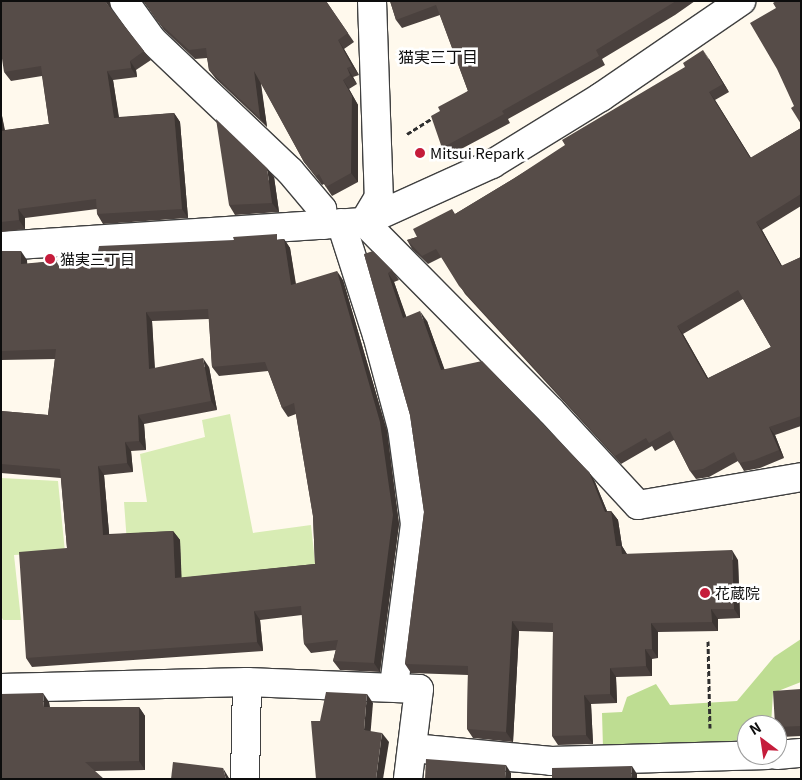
<!DOCTYPE html>
<meta charset="utf-8">
<style>
body{margin:0}
#map{position:relative;width:802px;height:780px;overflow:hidden;background:#fff9ed;font-family:Georgia,"Noto Sans JP",serif}
div>[style]{position:absolute}
.green>*{inset:0;background:#d8ecb4}
.forest>*{inset:0;background:#bedd92}
.path>*{height:3px;margin-top:-1.5px;transform-origin:0;background:repeating-linear-gradient(90deg,#2f2f2f 0 5px,transparent 0 7.5px)}
.roads{filter:drop-shadow(1px 0 #404040) drop-shadow(-1px 0 #404040) drop-shadow(0 1px #404040) drop-shadow(0 -1px #404040)}
.minor>*{height:28px;margin:-14px;padding:0 14px;transform-origin:14px;border-radius:14px;background:#fff}
.wall>*{inset:0;background:#4a413e}
.shaded-wall>*{inset:0;background:#3c3532}
.building>*{inset:0;background:#564c48}
.dots>*{width:14px;height:14px;translate:-50% -50%;box-sizing:border-box;border:2px solid #fff;border-radius:50%}
span{translate:-50% -50%;white-space:nowrap;text-align:center;line-height:1.15;-webkit-text-stroke:5px #fff;paint-order:stroke}
.poi-label{font-size:15px;color:#0d0d0d}
.left{translate:0 -50%;text-align:left}
.neighbourhood-label{font-size:16px;color:#0d0d0d}
.frame{position:absolute;inset:0;border:2px solid #0d0d0d;pointer-events:none}
.north{position:absolute;left:737px;top:715px;width:50px;height:50px;box-sizing:border-box;background:#fff;border:1px solid #9e9e9e;border-radius:50%;rotate:329deg;font-size:14px;font-weight:700;line-height:20px;text-align:center;color:#0d0d0d}
.north::after{content:'';display:block;margin:auto;width:18px;height:22px;background:#c51c3b;clip-path:polygon(50% 0,100% 100%,50% 72%,0 100%)}
</style>
<div id="map">
<div class="green">
<i style="clip-path:polygon(230px 414px,253px 533px,311px 525px,316px 572px,182px 582px,127px 543px,124px 502px,147px 502px,140px 454px,205px 437px,202px 420px)"></i>
<i style="clip-path:polygon(1px 478px,58px 481px,65px 552px,14px 555px,21px 620px,3px 620px,1px 616px)"></i>
</div>
<div class="forest">
<i style="clip-path:polygon(801px 639px,801px 682px,773px 693px,771px 725px,747px 725px,747px 740px,603px 748px,602px 713px,622px 712px,627px 697px,656px 684px,670px 705px,737px 701px,774px 657px)"></i>
</div>
<div class="path">
<i style="left:407px;top:134px;width:32px;rotate:-32deg"></i>
<i style="left:708px;top:641px;width:87px;rotate:88.7deg"></i>
</div>
<div class="roads">
<div class="minor">
<i style="left:124px;top:1px;width:48px;rotate:54.3deg"></i>
<i style="left:152px;top:40px;width:190px;rotate:43.5deg"></i>
<i style="left:290px;top:171px;width:50px;rotate:49.9deg"></i>
<i style="left:322px;top:209px;width:16px;rotate:86deg"></i>
<i style="left:372px;top:1px;width:196px;rotate:88deg"></i>
<i style="left:379px;top:197px;width:29px;rotate:121deg"></i>
<i style="left:364px;top:222px;width:266px;rotate:45.3deg"></i>
<i style="left:551px;top:411px;width:128px;rotate:47.2deg"></i>
<i style="left:638px;top:505px;width:165px;rotate:-9.7deg"></i>
<i style="left:341px;top:223px;width:118px;rotate:72.2deg"></i>
<i style="left:377px;top:335px;width:96px;rotate:75deg"></i>
<i style="left:402px;top:428px;width:97px;rotate:82.3deg"></i>
<i style="left:415px;top:524px;width:163px;rotate:97.4deg"></i>
<i style="left:1px;top:246px;width:364px;rotate:-3.8deg"></i>
<i style="left:364px;top:222px;width:141px;rotate:-24.4deg"></i>
<i style="left:492px;top:164px;width:128px;rotate:-31.6deg"></i>
<i style="left:601px;top:97px;width:170px;rotate:-34.4deg"></i>
<i style="left:1px;top:688px;width:246px;rotate:-1.4deg"></i>
<i style="left:247px;top:682px;width:172px;rotate:2.3deg"></i>
<i style="left:419px;top:689px;width:91px;rotate:97deg"></i>
<i style="left:412px;top:748px;width:140px;rotate:5.3deg"></i>
<i style="left:551px;top:761px;width:217px;rotate:-1.6deg"></i>
<i style="left:777px;top:755px;width:24px;rotate:-5deg"></i>
<i style="left:245px;top:779px;width:97px;rotate:-88.8deg"></i>
</div>
</div>
<div class="wall">
<i style="clip-path:polygon(143px 1px,326px 1px,354px 42px,344px 49px,359px 75px,353px 77px,357px 84px,349px 89px,358px 105px,358px 182px,332px 196px,324px 184px,322px 185px,304px 162px,261px 83px,267px 127px,216px 79px,209px 70px,207px 58px,195px 59px,164px 30px)"></i>
<i style="clip-path:polygon(390px 1px,695px 1px,675px 15px,602px 59px,605px 65px,508px 119px,510px 123px,448px 156px,442px 148px,440px 111px,468px 91px,440px 15px,402px 28px,396px 20px)"></i>
<i style="clip-path:polygon(111px 9px,151px 60px,136px 70px,137px 77px,113px 80px,119px 117px,174px 113px,180px 122px,188px 218px,103px 224px,97px 214px,97px 209px,25px 218px,25px 229px,1px 232px,1px 114px,2px 116px,5px 130px,49px 124px,42px 76px,11px 81px,4px 72px)"></i>
<i style="clip-path:polygon(evenodd,709px 59px,729px 92px,715px 100px,751px 158px,801px 128px,801px 206px,762px 230px,782px 266px,801px 257px,801px 426px,775px 435px,784px 458px,760px 468px,744px 471px,738px 461px,709px 477px,696px 479px,690px 471px,674px 440px,655px 451px,652px 446px,621px 464px,465px 294px,442px 257px,428px 264px,412px 249px,407px 240px,417px 237px,513px 179px,709px 59px,743px 299px,771px 347px,708px 378px,683px 334px,743px 299px)"></i>
<i style="clip-path:polygon(274px 177px,279px 212px,235px 215px,229px 205px)"></i>
<i style="clip-path:polygon(evenodd,284px 239px,290px 248px,296px 284px,343px 280px,387px 431px,399px 524px,380px 672px,340px 670px,333px 661px,336px 650px,311px 653px,304px 644px,302px 615px,260px 620px,263px 651px,32px 667px,26px 658px,67px 548px,61px 478px,1px 473px,1px 411px,48px 415px,55px 359px,1px 360px,1px 251px,27px 260px,27px 264px,284px 239px,209px 319px,212px 367px,219px 376px,268px 371px,282px 408px,288px 417px,296px 414px,313px 516px,315px 564px,181px 578px,180px 540px,173px 531px,109px 534px,104px 475px,133px 472px,131px 451px,146px 450px,144px 424px,217px 410px,209px 367px,155px 368px,152px 321px,209px 319px)"></i>
<i style="clip-path:polygon(364px 254px,392px 270px,399px 280px,394px 282px,406px 317px,427px 321px,444px 369px,589px 472px,595px 482px,607px 511px,611px 511px,618px 520px,622px 546px,627px 554px,738px 560px,740px 618px,718px 619px,718px 631px,658px 632px,658px 658px,652px 659px,652px 676px,616px 677px,617px 703px,591px 704px,593px 744px,558px 745px,552px 736px,553px 632px,519px 631px,513px 742px,473px 738px,467px 729px,468px 675px,411px 673px,405px 664px,424px 512px,410px 415px)"></i>
<i style="clip-path:polygon(801px 689px,801px 736px,781px 737px,777px 731px,777px 725px)"></i>
<i style="clip-path:polygon(49px 702px,50px 707px,139px 707px,145px 716px,145px 770px,95px 771px,1px 779px)"></i>
</div>
<div class="shaded-wall">
<i style="clip-path:polygon(105px 1px,110px 1px,111px 10px)"></i>
<i style="clip-path:polygon(338px 40px,344px 49px,359px 75px,352px 66px)"></i>
<i style="clip-path:polygon(703px 50px,709px 59px,729px 92px,723px 84px)"></i>
<i style="clip-path:polygon(130px 61px,136px 70px,137px 77px,131px 68px)"></i>
<i style="clip-path:polygon(347px 68px,353px 77px,357px 84px,350px 75px)"></i>
<i style="clip-path:polygon(107px 71px,113px 80px,120px 127px,114px 118px)"></i>
<i style="clip-path:polygon(254px 71px,260px 80px,267px 127px,260px 118px)"></i>
<i style="clip-path:polygon(343px 80px,349px 89px,358px 105px,358px 182px,351px 173px)"></i>
<i style="clip-path:polygon(709px 92px,715px 100px,756px 166px,750px 158px)"></i>
<i style="clip-path:polygon(174px 113px,180px 122px,188px 218px,182px 209px)"></i>
<i style="clip-path:polygon(1px 114px,2px 116px,6px 140px,1px 133px)"></i>
<i style="clip-path:polygon(267px 168px,274px 177px,279px 212px,272px 203px)"></i>
<i style="clip-path:polygon(18px 209px,25px 218px,25px 229px,19px 220px)"></i>
<i style="clip-path:polygon(756px 222px,762px 230px,787px 275px,781px 266px)"></i>
<i style="clip-path:polygon(284px 239px,290px 248px,297px 294px,291px 285px)"></i>
<i style="clip-path:polygon(21px 251px,27px 260px,28px 273px,21px 264px)"></i>
<i style="clip-path:polygon(337px 271px,343px 280px,387px 431px,399px 524px,380px 672px,374px 663px)"></i>
<i style="clip-path:polygon(388px 273px,394px 282px,410px 327px,403px 318px)"></i>
<i style="clip-path:polygon(420px 311px,427px 321px,448px 379px,441px 370px)"></i>
<i style="clip-path:polygon(146px 312px,152px 321px,155px 378px,149px 369px)"></i>
<i style="clip-path:polygon(677px 326px,683px 334px,713px 387px,707px 379px)"></i>
<i style="clip-path:polygon(203px 358px,209px 367px,217px 410px,211px 401px)"></i>
<i style="clip-path:polygon(138px 415px,144px 424px,146px 450px,139px 441px)"></i>
<i style="clip-path:polygon(769px 427px,775px 435px,784px 458px,779px 450px)"></i>
<i style="clip-path:polygon(125px 442px,131px 451px,133px 472px,127px 463px)"></i>
<i style="clip-path:polygon(98px 466px,104px 475px,110px 544px,103px 535px)"></i>
<i style="clip-path:polygon(589px 472px,595px 482px,611px 521px,605px 512px)"></i>
<i style="clip-path:polygon(611px 511px,618px 520px,622px 546px,628px 556px,628px 563px,616px 546px)"></i>
<i style="clip-path:polygon(173px 531px,180px 540px,182px 587px,175px 578px)"></i>
<i style="clip-path:polygon(732px 550px,738px 560px,740px 618px,734px 609px)"></i>
<i style="clip-path:polygon(711px 609px,718px 619px,718px 631px,712px 622px)"></i>
<i style="clip-path:polygon(254px 611px,260px 620px,263px 651px,257px 642px)"></i>
<i style="clip-path:polygon(512px 621px,519px 631px,513px 742px,506px 732px)"></i>
<i style="clip-path:polygon(651px 623px,658px 632px,658px 658px,652px 649px)"></i>
<i style="clip-path:polygon(645px 649px,652px 659px,652px 676px,646px 666px)"></i>
<i style="clip-path:polygon(610px 668px,616px 677px,617px 703px,610px 694px)"></i>
<i style="clip-path:polygon(43px 693px,49px 702px,50px 716px,44px 707px)"></i>
<i style="clip-path:polygon(367px 694px,373px 703px,370px 739px,364px 730px)"></i>
<i style="clip-path:polygon(584px 695px,591px 704px,593px 744px,586px 735px)"></i>
<i style="clip-path:polygon(139px 707px,145px 716px,145px 770px,139px 761px)"></i>
<i style="clip-path:polygon(382px 733px,389px 742px,383px 779px,376px 779px)"></i>
<i style="clip-path:polygon(506px 765px,511px 773px,511px 779px,505px 779px)"></i>
<i style="clip-path:polygon(632px 766px,637px 774px,637px 779px,631px 779px)"></i>
<i style="clip-path:polygon(223px 768px,229px 778px,230px 779px,226px 779px)"></i>
</div>
<div class="building">
<i style="clip-path:polygon(1px 1px,105px 1px,144px 51px,130px 61px,131px 68px,107px 71px,114px 118px,174px 113px,182px 209px,97px 214px,96px 199px,18px 209px,19px 220px,1px 222px,1px 131px,49px 124px,41px 66px,4px 72px,1px 52px)"></i>
<i style="clip-path:polygon(144px 1px,326px 1px,348px 33px,338px 40px,352px 66px,347px 68px,350px 75px,343px 80px,352px 96px,351px 173px,326px 187px,319px 174px,316px 176px,304px 162px,254px 71px,260px 118px,209px 70px,206px 48px,189px 50px,157px 21px)"></i>
<i style="clip-path:polygon(390px 1px,676px 1px,596px 50px,599px 56px,502px 111px,504px 114px,442px 148px,431px 116px,440px 111px,438px 107px,468px 91px,436px 5px,396px 20px)"></i>
<i style="clip-path:polygon(776px 1px,801px 1px,801px 124px,791px 108px,794px 106px,777px 69px,750px 23px,776px 8px,773px 3px)"></i>
<i style="clip-path:polygon(evenodd,703px 50px,723px 84px,709px 92px,750px 158px,801px 128px,801px 194px,756px 222px,781px 266px,801px 257px,801px 416px,769px 427px,779px 450px,754px 460px,739px 463px,734px 452px,703px 469px,690px 471px,670px 431px,649px 443px,646px 438px,615px 456px,459px 286px,436px 249px,422px 256px,407px 240px,417px 237px,413px 229px,452px 209px,455px 214px,513px 179px,565px 145px,562px 140px,685px 67px,683px 63px,703px 50px,738px 290px,771px 347px,707px 379px,677px 326px,738px 290px)"></i>
<i style="clip-path:polygon(216px 119px,267px 168px,272px 203px,229px 205px)"></i>
<i style="clip-path:polygon(evenodd,277px 234px,277px 240px,284px 239px,291px 285px,337px 271px,380px 422px,393px 515px,374px 663px,333px 661px,338px 640px,304px 644px,301px 606px,254px 611px,257px 642px,26px 658px,19px 552px,67px 548px,60px 469px,1px 464px,1px 411px,48px 415px,56px 349px,1px 351px,1px 251px,21px 251px,21px 264px,97px 257px,99px 246px,234px 240px,233px 237px,277px 234px,208px 309px,212px 367px,265px 362px,282px 408px,294px 403px,313px 516px,315px 564px,175px 578px,173px 531px,103px 535px,98px 466px,127px 463px,125px 442px,139px 441px,138px 415px,211px 401px,203px 358px,149px 369px,146px 312px,208px 309px)"></i>
<i style="clip-path:polygon(373px 251px,392px 270px,388px 273px,403px 318px,420px 311px,441px 370px,482px 361px,589px 472px,605px 512px,611px 511px,616px 546px,621px 546px,622px 554px,732px 550px,734px 609px,711px 609px,712px 622px,651px 623px,652px 649px,645px 649px,646px 666px,610px 668px,610px 694px,584px 695px,586px 735px,552px 736px,553px 623px,512px 621px,506px 732px,467px 729px,468px 666px,405px 664px,424px 512px,410px 415px,364px 254px)"></i>
<i style="clip-path:polygon(801px 689px,801px 726px,777px 727px,777px 725px,775px 725px,773px 691px)"></i>
<i style="clip-path:polygon(326px 692px,367px 694px,364px 730px,382px 733px,376px 779px,316px 779px,311px 721px,320px 721px)"></i>
<i style="clip-path:polygon(43px 693px,44px 707px,139px 707px,139px 761px,85px 762px,104px 779px,1px 779px,1px 694px)"></i>
<i style="clip-path:polygon(426px 759px,506px 765px,505px 779px,425px 779px)"></i>
<i style="clip-path:polygon(173px 762px,223px 768px,226px 779px,171px 779px)"></i>
<i style="clip-path:polygon(632px 766px,631px 779px,552px 779px,552px 768px)"></i>
</div>
<div class="dots">
<i style="left:420px;top:153px;background:#c51c3b"></i>
<i style="left:50px;top:259px;background:#c51c3b"></i>
<i style="left:705px;top:593px;background:#c51c3b"></i>
</div>
<div class="poi-label">
<span class="left" style="left:430px;top:153px">Mitsui Repark</span>
<span class="left" style="left:60px;top:259px">猫実三丁目</span>
<span class="left" style="left:715px;top:593px">花蔵院</span>
</div>
<div class="neighbourhood-label">
<span style="left:438px;top:56px">猫実三丁目</span>
</div>
<div class="frame"></div>
<div class="north">N</div>
</div>
